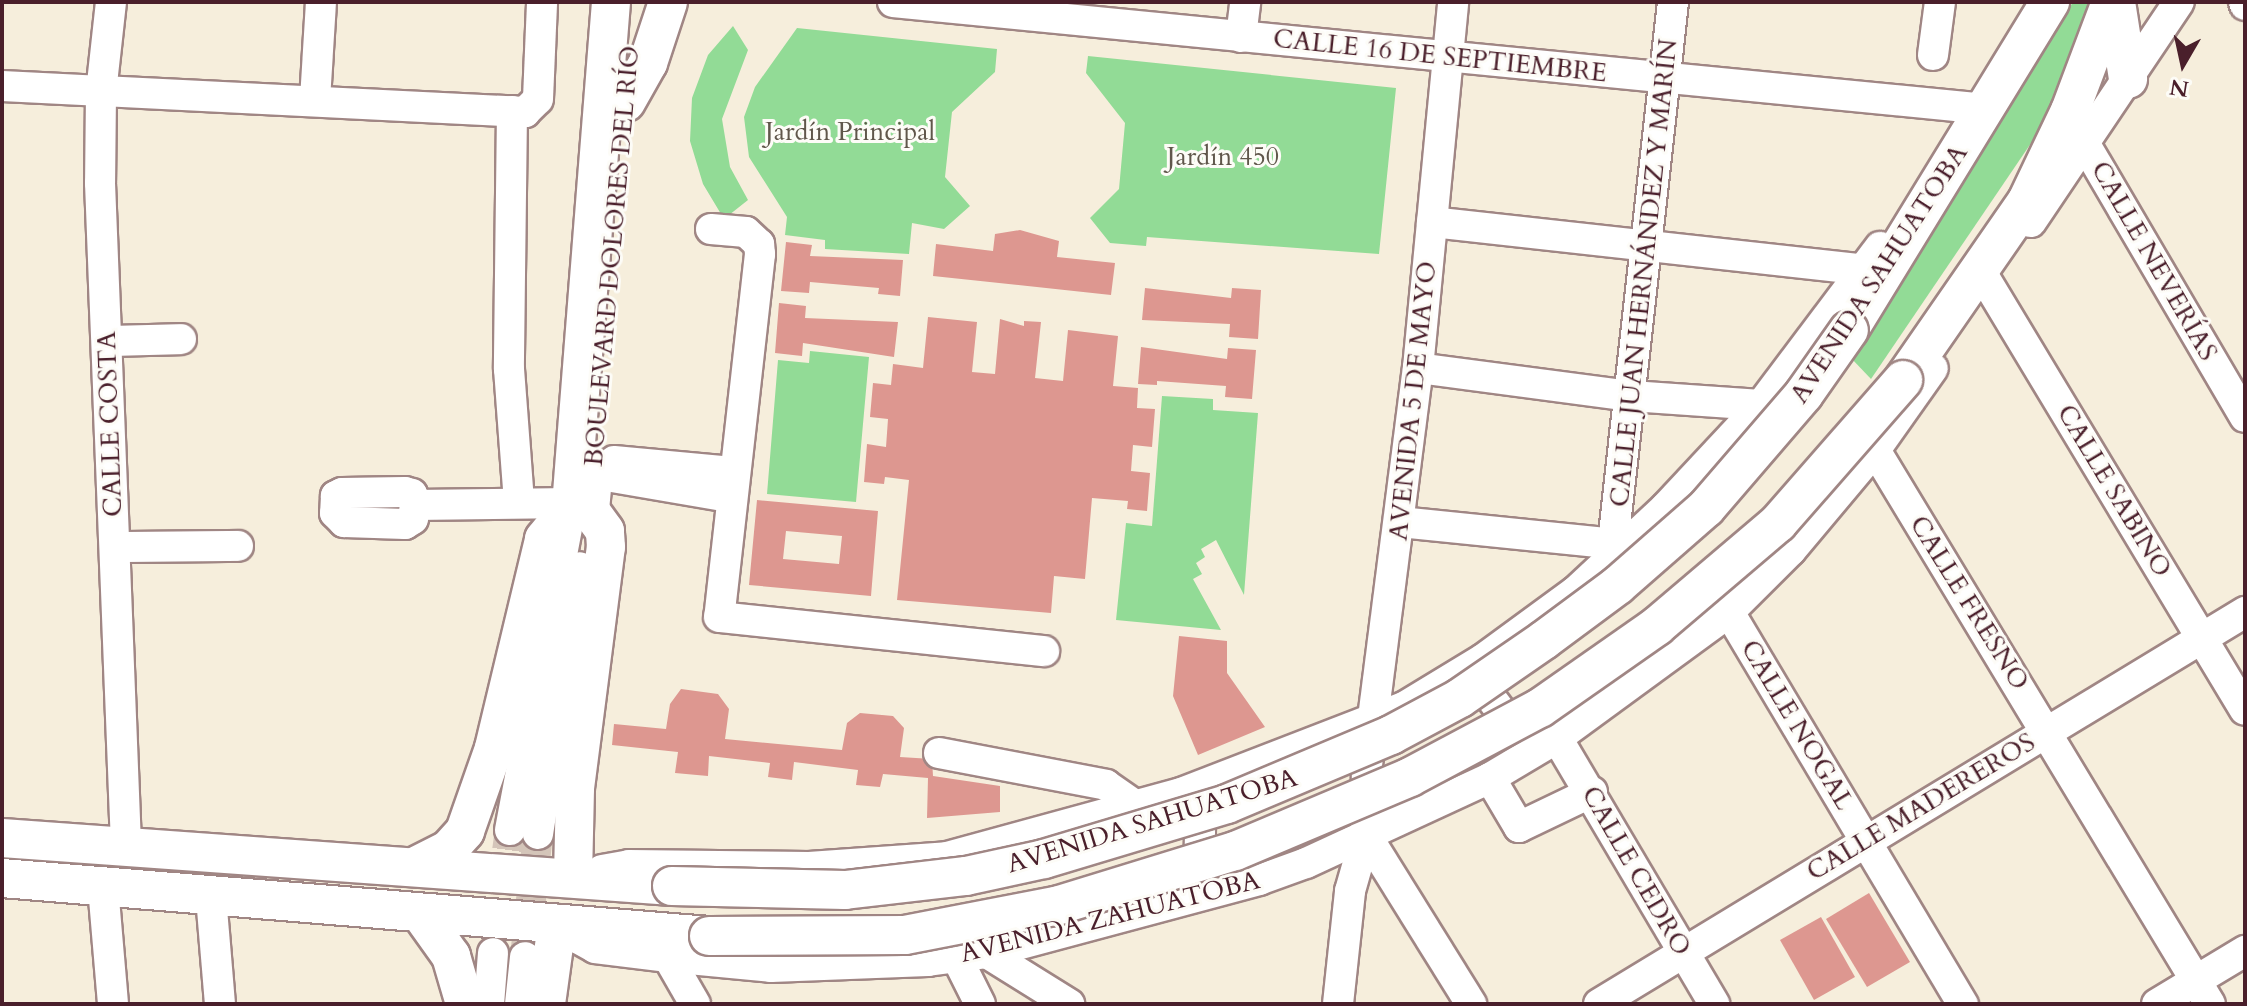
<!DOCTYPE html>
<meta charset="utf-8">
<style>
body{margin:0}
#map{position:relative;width:2247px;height:1006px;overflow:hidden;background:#f6eedc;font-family:Cardo,serif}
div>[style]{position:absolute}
.green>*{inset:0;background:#92db96}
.building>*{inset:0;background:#dd9790}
.minor-tunnel>*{height:30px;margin-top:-15px;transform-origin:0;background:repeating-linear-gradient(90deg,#d4c5b9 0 30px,transparent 0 45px)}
.roads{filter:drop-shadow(2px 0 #a08684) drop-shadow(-2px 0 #a08684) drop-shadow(0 2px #a08684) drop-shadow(0 -2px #a08684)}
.minor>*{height:30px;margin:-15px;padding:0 15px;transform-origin:15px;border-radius:15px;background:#fff}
.major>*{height:38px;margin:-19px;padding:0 19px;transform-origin:19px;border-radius:19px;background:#fff}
.bridges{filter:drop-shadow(2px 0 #a08684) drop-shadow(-2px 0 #a08684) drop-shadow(0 2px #a08684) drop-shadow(0 -2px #a08684)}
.major-bridge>*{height:38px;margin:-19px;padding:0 19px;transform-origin:19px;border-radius:19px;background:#fff}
span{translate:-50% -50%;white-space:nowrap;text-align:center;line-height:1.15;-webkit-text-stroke:6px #fdfcf7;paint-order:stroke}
.street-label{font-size:26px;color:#4a1f2b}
.park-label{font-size:26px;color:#60574b}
.frame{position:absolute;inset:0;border:4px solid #4a1f2b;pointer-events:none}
.north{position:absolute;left:2143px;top:24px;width:80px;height:80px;-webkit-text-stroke:6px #fdfcf7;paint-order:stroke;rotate:189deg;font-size:22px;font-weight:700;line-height:32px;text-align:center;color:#4a1f2b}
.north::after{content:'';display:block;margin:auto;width:28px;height:36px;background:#4a1f2b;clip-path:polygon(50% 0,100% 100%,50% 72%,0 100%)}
</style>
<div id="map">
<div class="green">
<i style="clip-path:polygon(2073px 2px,2097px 2px,2065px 93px,1871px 379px,1851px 358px)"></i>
<i style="clip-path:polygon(733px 26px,748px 50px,722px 119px,730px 167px,748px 200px,724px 219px,703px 184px,690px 141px,692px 98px,708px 55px)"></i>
<i style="clip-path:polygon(797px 28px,997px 49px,995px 72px,952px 112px,945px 177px,970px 206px,944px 229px,912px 223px,909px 254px,825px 249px,825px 240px,785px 235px,787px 217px,749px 157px,744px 117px,755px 87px)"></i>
<i style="clip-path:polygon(1088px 56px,1396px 88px,1379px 254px,1147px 237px,1146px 246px,1110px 243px,1090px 218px,1119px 189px,1125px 123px,1086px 73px)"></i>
<i style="clip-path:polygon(810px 351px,869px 357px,856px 502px,767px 494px,778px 360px,809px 363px)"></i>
<i style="clip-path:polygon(1162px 396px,1213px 399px,1213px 410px,1258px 413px,1244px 595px,1216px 540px,1201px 549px,1205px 557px,1196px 563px,1202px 574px,1193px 579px,1221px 630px,1116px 620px,1126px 523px,1152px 526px)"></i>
</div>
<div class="building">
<i style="clip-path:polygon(1020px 230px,1059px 241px,1057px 257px,1115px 263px,1111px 295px,933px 276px,936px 244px,993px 251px,995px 234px)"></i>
<i style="clip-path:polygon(786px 242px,812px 245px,810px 256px,903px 260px,900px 296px,878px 294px,879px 288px,810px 282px,809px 293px,781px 291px)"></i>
<i style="clip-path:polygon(1145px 288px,1231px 298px,1232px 288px,1261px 290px,1258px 339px,1229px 337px,1230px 324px,1142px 320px)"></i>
<i style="clip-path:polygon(779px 303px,806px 306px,805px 318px,898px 322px,894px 357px,803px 343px,802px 356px,775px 353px)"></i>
<i style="clip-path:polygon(928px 317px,977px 322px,972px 372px,995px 374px,1000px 319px,1024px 326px,1024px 321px,1041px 322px,1035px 378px,1063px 381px,1068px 330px,1118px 336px,1113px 386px,1138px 388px,1137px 408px,1155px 409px,1152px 447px,1133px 445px,1131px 471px,1150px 473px,1147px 511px,1127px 509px,1128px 501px,1092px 498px,1085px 579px,1054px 576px,1051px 613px,897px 600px,909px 480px,885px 477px,884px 484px,864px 482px,867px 444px,886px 447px,888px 419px,870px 417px,873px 383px,891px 385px,893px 364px,923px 368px)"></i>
<i style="clip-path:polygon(1141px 347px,1227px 359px,1228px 348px,1256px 350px,1252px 399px,1225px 397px,1226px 386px,1157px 381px,1157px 385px,1138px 384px)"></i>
<i style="clip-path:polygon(evenodd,757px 500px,878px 511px,871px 596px,749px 585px,757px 500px,786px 531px,842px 536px,839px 564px,783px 559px,786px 531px)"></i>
<i style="clip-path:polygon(1179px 636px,1227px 641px,1227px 673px,1265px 727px,1198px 755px,1173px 696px)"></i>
<i style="clip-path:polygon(681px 689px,718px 694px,729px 709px,725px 739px,842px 750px,847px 723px,860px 713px,893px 716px,904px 728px,900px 757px,932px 759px,933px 776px,1000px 786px,1000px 812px,927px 818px,928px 778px,883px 774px,880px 787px,856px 785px,858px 770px,794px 762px,792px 780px,768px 777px,770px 763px,709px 756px,708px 776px,675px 773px,678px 752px,612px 745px,614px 724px,666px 729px,670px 704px)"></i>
<i style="clip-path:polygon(1869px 893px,1910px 962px,1867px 987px,1826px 919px)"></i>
<i style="clip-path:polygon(1821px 917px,1855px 977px,1814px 1000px,1780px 940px)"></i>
</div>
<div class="minor-tunnel">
<i style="left:495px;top:939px;width:110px;rotate:-82.2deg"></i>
<i style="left:525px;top:957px;width:124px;rotate:-84deg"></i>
</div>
<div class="roads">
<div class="minor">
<i style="left:111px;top:2px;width:92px;rotate:96.3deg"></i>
<i style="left:101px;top:93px;width:90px;rotate:90.6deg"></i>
<i style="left:100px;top:183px;width:664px;rotate:87.75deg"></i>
<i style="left:893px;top:2px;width:1098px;rotate:5.59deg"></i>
<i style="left:2244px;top:2px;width:3px;rotate:72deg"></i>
<i style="left:1241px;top:37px;width:35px;rotate:-83deg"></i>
<i style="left:1933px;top:55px;width:53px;rotate:-82.5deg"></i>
<i style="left:2px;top:86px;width:524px;rotate:2.85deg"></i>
<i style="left:525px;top:112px;width:18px;rotate:-45deg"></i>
<i style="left:538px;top:99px;width:97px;rotate:-87.6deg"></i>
<i style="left:315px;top:100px;width:98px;rotate:-86.5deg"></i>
<i style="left:512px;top:111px;width:258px;rotate:90.7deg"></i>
<i style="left:509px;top:369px;width:132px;rotate:85.7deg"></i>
<i style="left:2086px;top:146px;width:314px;rotate:59.6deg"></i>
<i style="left:1432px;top:222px;width:436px;rotate:6.3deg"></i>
<i style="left:2031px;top:222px;width:265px;rotate:-56.1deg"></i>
<i style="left:711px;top:229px;width:35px;rotate:5deg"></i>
<i style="left:746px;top:232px;width:18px;rotate:43deg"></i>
<i style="left:759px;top:244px;width:10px;rotate:84deg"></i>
<i style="left:760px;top:254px;width:365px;rotate:96.4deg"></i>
<i style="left:719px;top:617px;width:327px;rotate:6deg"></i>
<i style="left:1981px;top:272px;width:511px;rotate:58.92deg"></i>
<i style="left:107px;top:341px;width:74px;rotate:-1.5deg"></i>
<i style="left:1418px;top:368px;width:215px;rotate:7.5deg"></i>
<i style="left:1631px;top:396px;width:130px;rotate:4deg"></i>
<i style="left:1875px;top:450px;width:647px;rotate:58.84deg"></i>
<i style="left:614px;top:461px;width:119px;rotate:5.3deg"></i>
<i style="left:577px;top:471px;width:154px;rotate:9.7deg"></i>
<i style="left:415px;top:505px;width:11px;rotate:-105deg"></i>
<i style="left:412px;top:494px;width:7px;rotate:-164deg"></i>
<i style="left:405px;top:492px;width:63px;rotate:179.1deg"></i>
<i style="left:342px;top:493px;width:7px;rotate:153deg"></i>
<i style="left:336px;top:496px;width:17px;rotate:93deg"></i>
<i style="left:335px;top:513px;width:13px;rotate:45deg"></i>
<i style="left:344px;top:522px;width:61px;rotate:1.9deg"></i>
<i style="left:405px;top:524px;width:9px;rotate:-32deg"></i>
<i style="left:413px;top:519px;width:14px;rotate:-82deg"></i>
<i style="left:415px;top:505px;width:157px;rotate:-0.7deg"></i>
<i style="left:1400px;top:522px;width:226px;rotate:5.8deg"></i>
<i style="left:1613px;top:543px;width:544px;rotate:-83.67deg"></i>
<i style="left:115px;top:547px;width:123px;rotate:-0.5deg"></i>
<i style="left:1729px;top:612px;width:457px;rotate:59.2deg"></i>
<i style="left:1483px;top:661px;width:33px;rotate:81deg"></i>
<i style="left:1488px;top:694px;width:34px;rotate:53deg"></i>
<i style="left:1508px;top:721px;width:52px;rotate:19.1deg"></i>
<i style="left:1557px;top:738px;width:309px;rotate:59.4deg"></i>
<i style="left:939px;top:753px;width:170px;rotate:10.8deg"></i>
<i style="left:1106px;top:785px;width:39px;rotate:35deg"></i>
<i style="left:1490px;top:778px;width:57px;rotate:59.4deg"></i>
<i style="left:1519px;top:827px;width:81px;rotate:-25.6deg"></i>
<i style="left:1182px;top:796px;width:41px;rotate:64.1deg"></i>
<i style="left:1200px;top:833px;width:49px;rotate:91.2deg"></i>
<i style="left:510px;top:830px;width:330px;rotate:-79.3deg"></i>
<i style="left:538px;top:834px;width:270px;rotate:-81.1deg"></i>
<i style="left:1366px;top:835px;width:199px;rotate:58.1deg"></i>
<i style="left:602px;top:870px;width:27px;rotate:-10deg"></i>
<i style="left:629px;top:865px;width:180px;rotate:0.6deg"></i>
<i style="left:809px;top:867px;width:138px;rotate:-4.1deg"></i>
<i style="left:947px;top:857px;width:243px;rotate:-15.3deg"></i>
<i style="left:1181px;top:793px;width:239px;rotate:-21.1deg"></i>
<i style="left:1404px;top:707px;width:92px;rotate:-31.3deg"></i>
<i style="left:1483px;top:659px;width:115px;rotate:-36.2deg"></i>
<i style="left:1576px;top:591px;width:123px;rotate:-43deg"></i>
<i style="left:1666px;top:507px;width:139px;rotate:-47deg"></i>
<i style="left:1761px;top:405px;width:198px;rotate:-53deg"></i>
<i style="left:103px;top:887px;width:117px;rotate:85.1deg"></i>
<i style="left:211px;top:897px;width:107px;rotate:85.2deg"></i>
<i style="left:569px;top:925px;width:17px;rotate:54deg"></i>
<i style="left:579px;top:939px;width:18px;rotate:29deg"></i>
<i style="left:595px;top:948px;width:74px;rotate:7deg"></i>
<i style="left:668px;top:957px;width:103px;rotate:5.5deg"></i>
<i style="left:771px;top:967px;width:157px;rotate:-2.2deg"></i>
<i style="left:928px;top:961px;width:60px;rotate:-7.7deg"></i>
<i style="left:987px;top:953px;width:282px;rotate:-15deg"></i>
<i style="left:1259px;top:880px;width:50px;rotate:-19.9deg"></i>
<i style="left:1306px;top:863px;width:203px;rotate:-24.8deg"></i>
<i style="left:1490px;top:778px;width:78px;rotate:-30.8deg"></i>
<i style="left:1557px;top:738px;width:213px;rotate:-36.2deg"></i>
<i style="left:1729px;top:612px;width:88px;rotate:-45deg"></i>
<i style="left:1791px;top:550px;width:131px;rotate:-50deg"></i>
<i style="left:1875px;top:450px;width:100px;rotate:-54.7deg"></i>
<i style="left:987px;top:953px;width:97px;rotate:31.9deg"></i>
<i style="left:668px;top:957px;width:54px;rotate:60.1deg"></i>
<i style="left:957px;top:958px;width:51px;rotate:63.4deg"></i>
<i style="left:489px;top:1004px;width:51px;rotate:-85.5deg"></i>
<i style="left:520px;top:1004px;width:47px;rotate:-83.9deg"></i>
<i style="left:1338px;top:1004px;width:114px;rotate:-83.9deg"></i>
<i style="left:1350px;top:891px;width:58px;rotate:-74.1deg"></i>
<i style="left:1366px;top:835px;width:70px;rotate:-89.2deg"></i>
<i style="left:1367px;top:765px;width:400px;rotate:-82.7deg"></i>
<i style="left:1418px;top:368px;width:368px;rotate:-84.5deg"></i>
<i style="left:1599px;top:1004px;width:756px;rotate:-31.25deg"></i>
<i style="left:2157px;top:1004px;width:103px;rotate:-31.1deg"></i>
</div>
<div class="major">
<i style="left:2116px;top:2px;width:78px;rotate:81.1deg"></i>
<i style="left:626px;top:102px;width:45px;rotate:-60.6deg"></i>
<i style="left:648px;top:63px;width:64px;rotate:-71.8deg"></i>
<i style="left:1849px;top:330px;width:385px;rotate:-58.5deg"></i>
<i style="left:1903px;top:380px;width:218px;rotate:-55.3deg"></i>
<i style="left:2027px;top:201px;width:100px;rotate:-64.5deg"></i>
<i style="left:2070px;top:111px;width:116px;rotate:-69.4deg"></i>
<i style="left:2px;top:838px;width:672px;rotate:4.1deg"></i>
<i style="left:418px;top:865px;width:35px;rotate:-27deg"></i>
<i style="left:449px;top:849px;width:24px;rotate:-48deg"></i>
<i style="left:465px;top:831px;width:88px;rotate:-70.7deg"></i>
<i style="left:494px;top:748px;width:215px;rotate:-76.5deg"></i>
<i style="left:544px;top:539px;width:43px;rotate:-50.7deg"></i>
<i style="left:571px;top:506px;width:506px;rotate:-85.46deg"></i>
<i style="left:573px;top:877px;width:89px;rotate:-88.7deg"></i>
<i style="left:575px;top:788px;width:243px;rotate:-82.7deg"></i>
<i style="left:606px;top:547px;width:16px;rotate:-94deg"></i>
<i style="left:605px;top:531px;width:26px;rotate:-126deg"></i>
<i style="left:590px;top:510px;width:43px;rotate:-84.7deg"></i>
<i style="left:2px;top:878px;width:709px;rotate:4.69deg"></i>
<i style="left:421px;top:914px;width:52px;rotate:54.5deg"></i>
<i style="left:451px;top:956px;width:50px;rotate:73.7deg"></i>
<i style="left:546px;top:1004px;width:81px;rotate:-82.2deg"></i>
</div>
</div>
<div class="bridges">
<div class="major-bridge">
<i style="left:672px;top:886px;width:173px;rotate:1.3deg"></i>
<i style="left:845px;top:890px;width:122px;rotate:-6.6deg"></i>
<i style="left:966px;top:876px;width:80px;rotate:-12.3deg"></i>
<i style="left:1044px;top:859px;width:191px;rotate:-16.7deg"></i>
<i style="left:1227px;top:804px;width:178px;rotate:-22.8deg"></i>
<i style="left:1391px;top:735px;width:78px;rotate:-28.2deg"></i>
<i style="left:1460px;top:698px;width:102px;rotate:-34.6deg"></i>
<i style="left:1544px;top:640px;width:92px;rotate:-36.6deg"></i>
<i style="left:1618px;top:585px;width:117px;rotate:-41.2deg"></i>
<i style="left:1706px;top:508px;width:150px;rotate:-49.3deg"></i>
<i style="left:1804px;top:394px;width:78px;rotate:-54.9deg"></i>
<i style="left:709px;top:936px;width:196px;rotate:-0.3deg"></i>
<i style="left:905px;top:935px;width:157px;rotate:-11deg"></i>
<i style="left:1059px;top:905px;width:184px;rotate:-17.1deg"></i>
<i style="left:1235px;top:851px;width:190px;rotate:-22.9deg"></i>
<i style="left:1410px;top:777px;width:147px;rotate:-28deg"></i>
<i style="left:1540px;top:708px;width:143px;rotate:-35deg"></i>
<i style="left:1657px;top:626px;width:159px;rotate:-40.4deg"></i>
<i style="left:1778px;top:523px;width:190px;rotate:-48.8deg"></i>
</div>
</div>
<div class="street-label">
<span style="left:1440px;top:56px;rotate:6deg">CALLE 16 DE SEPTIEMBRE</span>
<span style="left:612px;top:256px;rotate:-85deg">BOULEVARD DOLORES DEL RÍO</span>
<span style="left:2154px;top:261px;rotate:60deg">CALLE NEVERÍAS</span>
<span style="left:1644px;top:273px;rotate:-84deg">CALLE JUAN HERNÁNDEZ Y MARÍN</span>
<span style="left:1879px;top:274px;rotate:-57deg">AVENIDA SAHUATOBA</span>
<span style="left:1413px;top:401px;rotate:-84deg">AVENIDA 5 DE MAYO</span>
<span style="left:110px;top:424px;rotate:-92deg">CALLE COSTA</span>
<span style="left:2114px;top:491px;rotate:59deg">CALLE SABINO</span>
<span style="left:1969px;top:603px;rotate:58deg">CALLE FRESNO</span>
<span style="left:1797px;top:725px;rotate:59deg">CALLE NOGAL</span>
<span style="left:1921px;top:807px;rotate:-31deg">CALLE MADEREROS</span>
<span style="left:1152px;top:821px;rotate:-17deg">AVENIDA SAHUATOBA</span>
<span style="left:1636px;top:871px;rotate:60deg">CALLE CEDRO</span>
<span style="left:1110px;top:917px;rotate:-14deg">AVENIDA ZAHUATOBA</span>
</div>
<div class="park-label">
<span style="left:850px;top:132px">Jardín Principal</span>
<span style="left:1223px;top:157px">Jardín 450</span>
</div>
<div class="frame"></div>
<div class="north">N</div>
</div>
